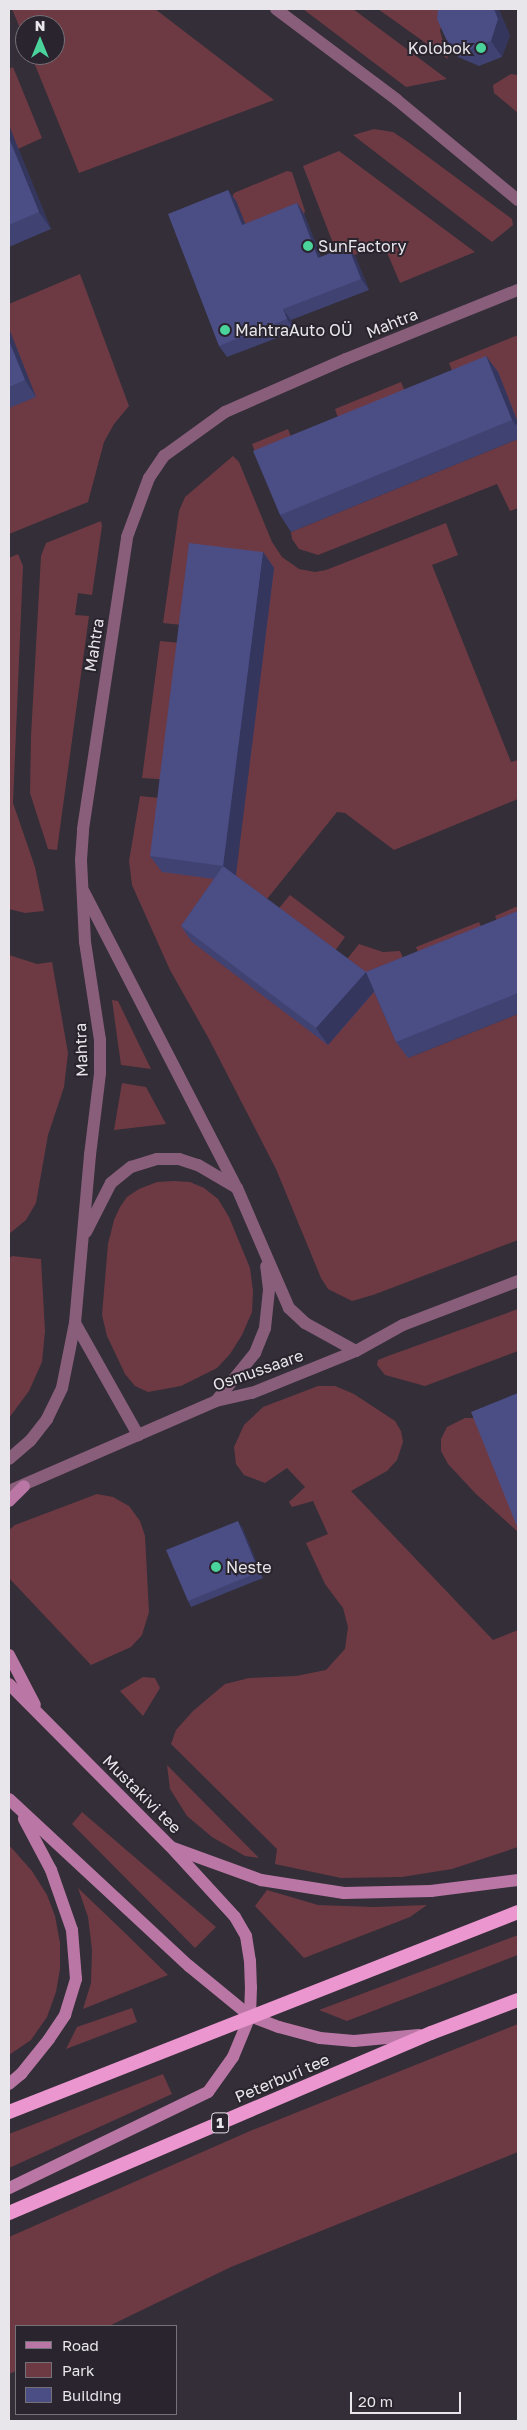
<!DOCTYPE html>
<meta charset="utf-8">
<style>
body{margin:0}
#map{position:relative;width:527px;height:2430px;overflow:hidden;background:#332e37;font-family:"Golos Text",sans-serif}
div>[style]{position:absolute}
.green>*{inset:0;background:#6d3a44}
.minor>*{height:12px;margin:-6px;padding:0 6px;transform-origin:6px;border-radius:6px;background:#895e7b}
.tertiary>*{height:12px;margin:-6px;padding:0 6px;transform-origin:6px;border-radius:6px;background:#895e7b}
.secondary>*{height:12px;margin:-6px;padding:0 6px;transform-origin:6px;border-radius:6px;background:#ba77a5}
.trunk>*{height:14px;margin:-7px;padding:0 7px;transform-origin:7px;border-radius:7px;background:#ec96d0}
.wall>*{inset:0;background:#404272}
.shaded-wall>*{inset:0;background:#34365d}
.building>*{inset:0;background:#4b4d85}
.dots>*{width:14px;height:14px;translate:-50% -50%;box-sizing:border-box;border:2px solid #29242d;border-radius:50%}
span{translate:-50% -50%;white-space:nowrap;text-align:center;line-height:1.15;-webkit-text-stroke:4px #29242d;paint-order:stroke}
.shield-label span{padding:1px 4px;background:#29242d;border:1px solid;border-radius:4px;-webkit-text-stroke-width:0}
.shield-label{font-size:15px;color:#e8e5eb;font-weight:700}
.poi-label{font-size:16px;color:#e8e5eb}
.right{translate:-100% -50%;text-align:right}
.left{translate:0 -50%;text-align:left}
.street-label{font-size:16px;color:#e8e5eb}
.frame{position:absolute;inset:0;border:10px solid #e8e5eb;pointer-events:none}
.legend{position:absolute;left:15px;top:2325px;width:162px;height:90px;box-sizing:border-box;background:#29242d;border:1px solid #757179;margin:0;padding:6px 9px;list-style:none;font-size:15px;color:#e8e5eb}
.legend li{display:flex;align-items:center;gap:10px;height:25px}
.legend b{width:25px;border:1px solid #757179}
.north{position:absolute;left:15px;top:15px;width:50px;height:50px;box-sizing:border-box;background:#29242d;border:1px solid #757179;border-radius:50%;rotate:0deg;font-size:14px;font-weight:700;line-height:20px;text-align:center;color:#e8e5eb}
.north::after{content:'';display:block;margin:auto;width:18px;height:22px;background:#4ad49c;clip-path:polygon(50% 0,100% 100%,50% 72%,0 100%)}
.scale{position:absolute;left:350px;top:2392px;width:111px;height:22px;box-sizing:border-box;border:2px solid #e8e5eb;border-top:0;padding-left:6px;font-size:15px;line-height:18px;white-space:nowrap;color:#e8e5eb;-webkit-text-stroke:4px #29242d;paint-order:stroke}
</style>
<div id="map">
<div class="green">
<i style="clip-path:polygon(12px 9px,155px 9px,274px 100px,79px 173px,31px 55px,55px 55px,55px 25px,25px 25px,25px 40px)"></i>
<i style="clip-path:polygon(303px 9px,353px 9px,447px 79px,406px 87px)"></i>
<i style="clip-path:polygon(378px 9px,446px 9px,440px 31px,448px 59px)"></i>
<i style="clip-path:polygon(13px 67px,42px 138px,18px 149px,9px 125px,9px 69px)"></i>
<i style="clip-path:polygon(511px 74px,518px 75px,518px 113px,494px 93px,493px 85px)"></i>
<i style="clip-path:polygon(374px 129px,393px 132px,408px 142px,512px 219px,513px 225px,492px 242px,353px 135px)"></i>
<i style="clip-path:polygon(339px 151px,475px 252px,400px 283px,383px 243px,340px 261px,303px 166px)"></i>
<i style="clip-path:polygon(287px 171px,292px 172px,305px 211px,304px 214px,250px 236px,236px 201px,229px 204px,234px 193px)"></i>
<i style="clip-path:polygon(80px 274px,129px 406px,114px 424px,104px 442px,88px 502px,9px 534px,9px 304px)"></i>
<i style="clip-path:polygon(518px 335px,518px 423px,459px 388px,449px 363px)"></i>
<i style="clip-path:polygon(401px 382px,412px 408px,344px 435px,335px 409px)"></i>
<i style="clip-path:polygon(288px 429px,298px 454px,261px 469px,252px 444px)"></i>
<i style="clip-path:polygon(518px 439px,518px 508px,510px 511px,497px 484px,318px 555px,299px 549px,292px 539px,291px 532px)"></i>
<i style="clip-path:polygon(233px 456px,239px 462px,272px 542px,282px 557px,299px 569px,315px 572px,326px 570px,446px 523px,458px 555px,432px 565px,511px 762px,518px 760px,518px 799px,394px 850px,345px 813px,337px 812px,263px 904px,344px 963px,359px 944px,383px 952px,400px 951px,410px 975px,408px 1058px,518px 1014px,518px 1240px,373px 1295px,352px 1301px,328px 1289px,321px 1278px,276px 1169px,209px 1039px,170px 970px,132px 885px,129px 861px,140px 796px,159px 798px,192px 626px,163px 623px,179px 511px,185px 497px)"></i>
<i style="clip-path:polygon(101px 521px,102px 526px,92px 595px,78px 593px,75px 615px,89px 616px,57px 850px,48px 849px,30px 793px,31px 736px,41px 556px,46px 543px)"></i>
<i style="clip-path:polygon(18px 554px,23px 566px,13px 803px,35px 867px,44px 911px,25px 913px,9px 909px,9px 558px)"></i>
<i style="clip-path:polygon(160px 641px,190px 644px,172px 780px,142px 778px)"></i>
<i style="clip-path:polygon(290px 895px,345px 937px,332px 955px,275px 913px)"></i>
<i style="clip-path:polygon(518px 906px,518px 933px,504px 938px,495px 916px)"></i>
<i style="clip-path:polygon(479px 922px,489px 944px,425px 970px,416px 947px)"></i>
<i style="clip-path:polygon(9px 955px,37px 964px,52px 962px,68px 1053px,64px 1087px,48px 1135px,36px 1203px,26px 1220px,9px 1234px)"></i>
<i style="clip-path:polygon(112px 1000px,118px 1001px,151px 1069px,121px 1065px)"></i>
<i style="clip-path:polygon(122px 1083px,146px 1087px,166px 1124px,114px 1130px)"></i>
<i style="clip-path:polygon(174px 1181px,190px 1182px,204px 1188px,218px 1199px,229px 1217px,250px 1268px,253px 1291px,252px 1312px,242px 1335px,230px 1354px,217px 1368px,181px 1386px,148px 1392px,135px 1386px,125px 1374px,107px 1336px,102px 1315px,108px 1244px,114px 1220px,120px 1207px,127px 1197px,139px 1189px,157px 1182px)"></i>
<i style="clip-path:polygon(12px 1256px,41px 1259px,45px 1331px,42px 1362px,29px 1391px,9px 1418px,9px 1259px)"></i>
<i style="clip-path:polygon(518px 1309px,518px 1351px,425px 1386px,385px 1375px,377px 1365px,378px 1360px,388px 1356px)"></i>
<i style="clip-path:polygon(318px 1386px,335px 1386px,354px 1394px,395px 1421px,401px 1431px,403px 1442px,397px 1460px,387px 1471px,351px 1491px,493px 1640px,518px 1630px,518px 1847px,452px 1869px,402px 1877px,341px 1878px,275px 1864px,277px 1849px,171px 1744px,176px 1730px,193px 1711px,225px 1684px,249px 1678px,296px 1676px,326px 1670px,345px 1649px,348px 1627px,343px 1608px,325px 1584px,306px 1543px,328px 1534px,313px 1501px,292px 1507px,289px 1502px,305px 1487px,287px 1468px,265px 1483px,244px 1475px,236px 1464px,234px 1447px,244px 1425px,263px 1407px)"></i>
<i style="clip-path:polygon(465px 1418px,475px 1418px,518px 1522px,518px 1532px,476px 1494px,448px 1464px,441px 1451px,441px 1439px,447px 1427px)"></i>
<i style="clip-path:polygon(97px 1494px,113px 1497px,129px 1506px,140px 1521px,145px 1536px,149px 1612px,142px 1635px,131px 1647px,91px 1665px,9px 1578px,9px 1530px,15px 1525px)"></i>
<i style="clip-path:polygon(143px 1677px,155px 1678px,160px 1688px,143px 1716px,120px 1691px)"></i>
<i style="clip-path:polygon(167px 1765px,259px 1858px,245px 1856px,212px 1837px,187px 1816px,170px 1789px)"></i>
<i style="clip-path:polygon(82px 1812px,216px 1927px,195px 1948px,72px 1824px)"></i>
<i style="clip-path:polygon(9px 1845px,32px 1871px,47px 1895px,55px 1916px,60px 1943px,60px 1969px,56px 1992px,47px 2017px,31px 2040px,9px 2055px)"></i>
<i style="clip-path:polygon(78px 1888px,124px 1932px,168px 1975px,83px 2009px,91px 1983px,92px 1950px,88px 1917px)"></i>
<i style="clip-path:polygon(267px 1890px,318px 1905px,374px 1907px,427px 1905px,410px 1917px,304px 1958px,255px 1906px)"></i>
<i style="clip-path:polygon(518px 1935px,518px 1955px,347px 2021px,319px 2010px)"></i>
<i style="clip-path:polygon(132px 2008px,137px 2022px,66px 2049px,77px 2027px)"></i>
<i style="clip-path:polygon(518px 2024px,518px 2152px,231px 2267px,109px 2326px,16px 2326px,16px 2371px,9px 2374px,9px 2237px,250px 2131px)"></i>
<i style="clip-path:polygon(163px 2074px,172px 2094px,9px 2168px,9px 2134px)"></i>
</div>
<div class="minor">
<i style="left:276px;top:9px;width:151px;rotate:36.9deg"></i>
<i style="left:397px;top:100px;width:157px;rotate:39.6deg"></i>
<i style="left:216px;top:1401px;width:37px;rotate:-13deg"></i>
<i style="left:252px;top:1393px;width:112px;rotate:-22deg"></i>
<i style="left:356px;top:1351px;width:54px;rotate:-29deg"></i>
<i style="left:403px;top:1325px;width:123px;rotate:-20.9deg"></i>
</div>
<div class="tertiary">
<i style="left:84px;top:892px;width:333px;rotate:62.7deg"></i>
<i style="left:237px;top:1188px;width:131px;rotate:66.6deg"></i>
<i style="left:289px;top:1308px;width:22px;rotate:43deg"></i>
<i style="left:305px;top:1323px;width:58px;rotate:28.8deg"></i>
<i style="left:86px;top:1232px;width:55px;rotate:-63deg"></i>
<i style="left:111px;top:1183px;width:26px;rotate:-39deg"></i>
<i style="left:131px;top:1167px;width:27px;rotate:-17deg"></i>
<i style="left:157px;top:1159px;width:22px"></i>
<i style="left:179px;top:1159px;width:20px;rotate:18deg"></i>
<i style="left:198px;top:1165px;width:45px;rotate:30.5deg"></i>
<i style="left:75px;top:1323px;width:129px;rotate:60.6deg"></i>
<i style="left:9px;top:1459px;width:28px;rotate:-41deg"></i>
<i style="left:30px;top:1441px;width:28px;rotate:-52deg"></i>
<i style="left:47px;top:1419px;width:34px;rotate:-64deg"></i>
<i style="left:62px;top:1388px;width:66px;rotate:-78.7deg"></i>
<i style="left:75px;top:1323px;width:169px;rotate:-84.9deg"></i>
<i style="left:90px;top:1155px;width:83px;rotate:-83deg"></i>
<i style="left:100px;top:1073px;width:33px;rotate:-90deg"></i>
<i style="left:100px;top:1040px;width:99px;rotate:-98.7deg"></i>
<i style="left:85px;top:942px;width:82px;rotate:-92.8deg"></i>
<i style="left:81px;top:860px;width:31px;rotate:-86deg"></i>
<i style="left:83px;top:829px;width:295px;rotate:-81.4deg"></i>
<i style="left:127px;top:537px;width:63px;rotate:-69.6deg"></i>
<i style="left:149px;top:478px;width:27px;rotate:-56deg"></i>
<i style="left:164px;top:456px;width:75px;rotate:-35.8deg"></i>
<i style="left:225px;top:412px;width:132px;rotate:-23.7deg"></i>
<i style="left:346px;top:359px;width:185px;rotate:-21.9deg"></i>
<i style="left:9px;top:1491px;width:226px;rotate:-23.5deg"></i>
<i style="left:216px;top:1401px;width:62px;rotate:-50.9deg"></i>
<i style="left:255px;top:1353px;width:27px;rotate:-68deg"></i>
<i style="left:265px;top:1328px;width:39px;rotate:-84deg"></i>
<i style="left:269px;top:1289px;width:23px;rotate:-97deg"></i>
</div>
<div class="secondary">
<i style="left:9px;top:1501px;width:21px;rotate:-45deg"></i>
<i style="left:9px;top:1655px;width:56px;rotate:62.5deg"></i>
<i style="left:9px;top:1684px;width:228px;rotate:45.2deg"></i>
<i style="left:170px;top:1846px;width:96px;rotate:47.5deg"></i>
<i style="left:235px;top:1917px;width:22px;rotate:60deg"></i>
<i style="left:246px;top:1936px;width:25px;rotate:81deg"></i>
<i style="left:250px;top:1961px;width:26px;rotate:88deg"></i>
<i style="left:251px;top:1987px;width:29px;rotate:92deg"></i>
<i style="left:250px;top:2016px;width:44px;rotate:112.5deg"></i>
<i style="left:233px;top:2057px;width:43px;rotate:125.5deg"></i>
<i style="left:208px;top:2092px;width:221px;rotate:154.2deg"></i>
<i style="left:9px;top:1799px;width:246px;rotate:42.9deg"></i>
<i style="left:189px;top:1966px;width:79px;rotate:39.3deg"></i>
<i style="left:250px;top:2016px;width:31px;rotate:21deg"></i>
<i style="left:279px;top:2027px;width:42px;rotate:15deg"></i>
<i style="left:320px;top:2038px;width:34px;rotate:5deg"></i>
<i style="left:354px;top:2041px;width:65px;rotate:-5.3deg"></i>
<i style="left:173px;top:1848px;width:94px;rotate:20deg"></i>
<i style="left:261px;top:1880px;width:84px;rotate:8.9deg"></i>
<i style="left:344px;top:1893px;width:87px;rotate:-1.3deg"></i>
<i style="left:431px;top:1891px;width:88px;rotate:-7.2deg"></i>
<i style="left:9px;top:2084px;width:16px;rotate:-40deg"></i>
<i style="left:21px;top:2074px;width:45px;rotate:-51.3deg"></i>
<i style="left:49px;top:2039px;width:29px;rotate:-56deg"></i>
<i style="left:65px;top:2015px;width:38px;rotate:-73deg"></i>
<i style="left:76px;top:1979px;width:49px;rotate:-94.7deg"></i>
<i style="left:72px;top:1930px;width:64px;rotate:-109.3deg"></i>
<i style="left:51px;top:1870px;width:58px;rotate:-117.9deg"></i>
</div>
<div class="trunk">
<i style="left:9px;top:2112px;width:547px;rotate:-21.45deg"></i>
<i style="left:9px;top:2213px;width:459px;rotate:-23.1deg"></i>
<i style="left:431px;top:2033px;width:93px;rotate:-20.8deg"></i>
</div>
<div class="wall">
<i style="clip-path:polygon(510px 35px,502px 57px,479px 66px,458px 57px,447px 41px)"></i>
<i style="clip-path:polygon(9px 126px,51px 229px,9px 247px)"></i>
<i style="clip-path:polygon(228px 190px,236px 201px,245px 224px,297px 203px,304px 214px,321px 257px,348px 247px,356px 258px,369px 290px,291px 320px,295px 331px,227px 357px,219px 346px)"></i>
<i style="clip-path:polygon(9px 330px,36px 397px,9px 408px)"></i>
<i style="clip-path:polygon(486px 356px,498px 372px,518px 423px,518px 439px,291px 532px,280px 515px)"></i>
<i style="clip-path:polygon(263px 552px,274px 568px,235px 875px,366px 972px,518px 911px,518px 1014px,408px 1058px,396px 1042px,374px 992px,328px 1045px,192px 942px,181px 926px,214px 879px,162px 872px,150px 856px)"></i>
<i style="clip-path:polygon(242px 1527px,263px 1578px,191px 1607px,188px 1601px)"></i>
</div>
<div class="shaded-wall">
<i style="clip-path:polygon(494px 9px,499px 9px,510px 35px,502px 57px,491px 41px)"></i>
<i style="clip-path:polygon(9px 126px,51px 229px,39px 212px,9px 138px)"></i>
<i style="clip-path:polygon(228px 190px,236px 201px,250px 236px,242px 225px)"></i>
<i style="clip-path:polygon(297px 203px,304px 214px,326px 269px,318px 258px)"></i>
<i style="clip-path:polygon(348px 246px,356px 258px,369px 290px,361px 279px)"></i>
<i style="clip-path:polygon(283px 309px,291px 320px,295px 331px,287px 319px)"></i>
<i style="clip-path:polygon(9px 330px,10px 331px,36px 397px,25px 380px,9px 341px)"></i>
<i style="clip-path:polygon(486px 356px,498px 372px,518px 423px,518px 429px,512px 420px)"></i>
<i style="clip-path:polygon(263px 552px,274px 568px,235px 883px,223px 866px)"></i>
<i style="clip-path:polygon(366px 972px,377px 988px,328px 1045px,316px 1028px)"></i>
<i style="clip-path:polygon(238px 1521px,242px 1527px,263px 1578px,259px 1572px)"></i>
</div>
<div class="building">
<i style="clip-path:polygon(438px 9px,494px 9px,498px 19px,491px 41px,468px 50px,447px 41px,437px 19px)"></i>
<i style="clip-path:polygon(9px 138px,39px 212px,9px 225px)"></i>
<i style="clip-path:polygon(228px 190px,242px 225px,297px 203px,318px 258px,348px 246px,361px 279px,283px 309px,287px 319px,219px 346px,168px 214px)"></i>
<i style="clip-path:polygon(9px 341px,25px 380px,9px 387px)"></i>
<i style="clip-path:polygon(486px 356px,512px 420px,280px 515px,253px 451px)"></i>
<i style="clip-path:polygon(518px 423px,518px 431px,516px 425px)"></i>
<i style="clip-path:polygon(189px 543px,263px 552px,223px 866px,150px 856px)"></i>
<i style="clip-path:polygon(223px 866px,366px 972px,316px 1028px,181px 926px)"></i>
<i style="clip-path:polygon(518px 911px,518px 993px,396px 1042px,366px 972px)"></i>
<i style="clip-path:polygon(518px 1393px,518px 1529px,471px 1412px)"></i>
<i style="clip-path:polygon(238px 1521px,259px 1572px,188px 1601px,166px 1550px)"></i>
</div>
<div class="dots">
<i style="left:481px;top:48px;background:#4ad49c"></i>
<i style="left:308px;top:246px;background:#4ad49c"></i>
<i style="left:225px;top:330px;background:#4ad49c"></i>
<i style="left:216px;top:1567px;background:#4ad49c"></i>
</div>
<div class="shield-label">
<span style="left:220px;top:2123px">1</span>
</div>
<div class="poi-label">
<span class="right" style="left:471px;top:48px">Kolobok</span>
<span class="left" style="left:318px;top:246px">SunFactory</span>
<span class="left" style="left:235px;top:330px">MahtraAuto OÜ</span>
<span class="left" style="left:226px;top:1567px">Neste</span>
</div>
<div class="street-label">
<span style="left:392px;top:323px;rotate:-22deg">Mahtra</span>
<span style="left:94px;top:645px;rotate:-81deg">Mahtra</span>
<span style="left:81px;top:1050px;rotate:-92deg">Mahtra</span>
<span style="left:258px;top:1370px;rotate:-19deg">Osmussaare</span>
<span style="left:142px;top:1794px;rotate:45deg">Mustakivi tee</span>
<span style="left:282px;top:2078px;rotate:-23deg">Peterburi tee</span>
</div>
<div class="frame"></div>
<ul class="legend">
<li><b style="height:6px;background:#ba77a5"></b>Road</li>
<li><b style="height:14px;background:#6d3a44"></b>Park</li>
<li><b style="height:14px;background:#4b4d85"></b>Building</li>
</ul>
<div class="north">N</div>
<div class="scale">20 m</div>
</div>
